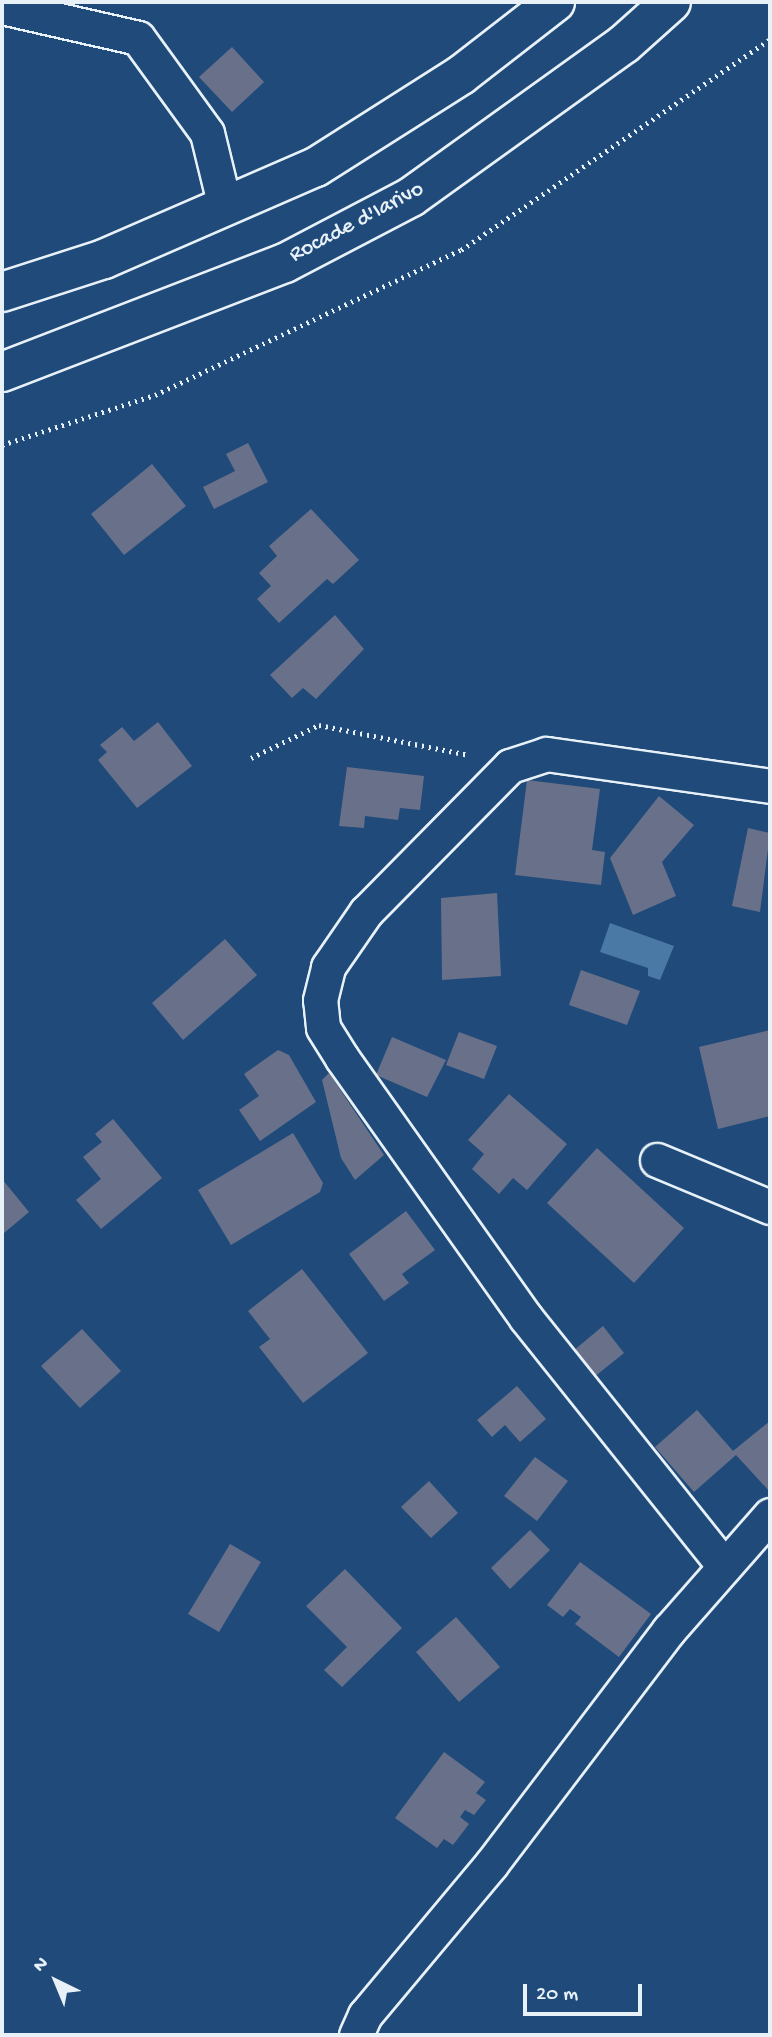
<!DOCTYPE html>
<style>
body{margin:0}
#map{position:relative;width:772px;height:2037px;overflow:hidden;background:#1f4a7a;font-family:"Gochi Hand",sans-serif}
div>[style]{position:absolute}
.water>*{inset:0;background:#4a79a6}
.building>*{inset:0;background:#69718a}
.path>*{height:4.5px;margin-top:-2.25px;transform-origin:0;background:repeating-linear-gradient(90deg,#e8f1f8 0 2px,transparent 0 7px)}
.roads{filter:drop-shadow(2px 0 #e8f1f8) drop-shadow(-2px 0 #e8f1f8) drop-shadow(0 2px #e8f1f8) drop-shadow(0 -2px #e8f1f8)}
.minor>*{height:33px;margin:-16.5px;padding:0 16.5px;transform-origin:16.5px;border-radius:16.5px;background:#1f4a7a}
.secondary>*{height:38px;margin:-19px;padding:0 19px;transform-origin:19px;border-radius:19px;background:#1f4a7a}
span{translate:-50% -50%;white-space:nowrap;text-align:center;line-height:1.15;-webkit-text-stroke:7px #1f4a7a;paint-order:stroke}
.street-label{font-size:23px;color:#e8f1f8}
.frame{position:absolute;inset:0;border:4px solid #e8f1f8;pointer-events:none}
.north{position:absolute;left:21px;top:1946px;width:70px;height:70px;-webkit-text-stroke:5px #1f4a7a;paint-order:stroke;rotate:317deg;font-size:19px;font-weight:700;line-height:28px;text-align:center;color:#e8f1f8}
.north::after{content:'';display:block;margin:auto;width:24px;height:32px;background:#e8f1f8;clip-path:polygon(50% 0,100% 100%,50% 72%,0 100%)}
.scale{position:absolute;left:523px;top:1984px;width:119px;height:32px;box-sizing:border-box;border:4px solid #e8f1f8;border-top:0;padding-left:9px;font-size:21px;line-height:24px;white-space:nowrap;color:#e8f1f8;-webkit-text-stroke:5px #1f4a7a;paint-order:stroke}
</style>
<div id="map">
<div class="water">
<i style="clip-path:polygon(610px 923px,674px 946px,660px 980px,648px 976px,648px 968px,600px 952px)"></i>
</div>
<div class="building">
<i style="clip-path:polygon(232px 47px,264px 82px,232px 112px,199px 77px)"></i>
<i style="clip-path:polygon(248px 443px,268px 482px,214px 509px,203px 487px,235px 471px,226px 454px)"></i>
<i style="clip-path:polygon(152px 464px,186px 506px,124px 555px,91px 514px)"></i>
<i style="clip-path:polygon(311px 509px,359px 560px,333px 584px,327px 579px,279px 623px,257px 599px,271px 586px,259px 573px,277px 556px,269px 546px)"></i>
<i style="clip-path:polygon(335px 615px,364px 649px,316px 699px,303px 688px,292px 698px,270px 675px)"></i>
<i style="clip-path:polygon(158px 722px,192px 766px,137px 808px,98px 760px,107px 752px,100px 745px,122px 727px,134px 741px)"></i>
<i style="clip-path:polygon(347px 767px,424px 776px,420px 810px,400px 808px,398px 820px,365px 816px,364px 828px,339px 826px)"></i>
<i style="clip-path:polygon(527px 780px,600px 789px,592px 850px,605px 852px,601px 885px,515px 875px)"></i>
<i style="clip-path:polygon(659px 796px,694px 825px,662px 862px,676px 896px,633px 915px,610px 858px)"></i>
<i style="clip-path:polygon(748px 828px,770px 833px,760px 912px,732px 906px)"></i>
<i style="clip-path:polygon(497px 893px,501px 976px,442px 980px,441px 898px)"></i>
<i style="clip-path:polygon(225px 939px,257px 975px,183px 1040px,152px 1003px)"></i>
<i style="clip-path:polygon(581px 970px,640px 991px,627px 1025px,569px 1005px)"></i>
<i style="clip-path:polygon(770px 1030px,770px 1116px,718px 1129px,699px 1047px)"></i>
<i style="clip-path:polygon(459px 1032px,497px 1046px,484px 1079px,446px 1065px)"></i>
<i style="clip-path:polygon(392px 1037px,446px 1060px,427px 1097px,376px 1075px)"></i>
<i style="clip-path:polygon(278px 1050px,289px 1055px,316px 1102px,260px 1141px,239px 1110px,259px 1096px,244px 1074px)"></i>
<i style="clip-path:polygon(329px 1073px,384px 1155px,355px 1180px,341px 1158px,322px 1080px)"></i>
<i style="clip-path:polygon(509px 1094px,567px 1144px,527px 1190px,513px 1178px,499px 1194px,472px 1169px,484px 1154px,468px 1140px)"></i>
<i style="clip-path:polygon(113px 1119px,162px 1178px,101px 1229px,76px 1200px,101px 1179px,83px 1157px,102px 1142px,95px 1134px)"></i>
<i style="clip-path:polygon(293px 1133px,323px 1183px,320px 1192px,231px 1245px,198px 1190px)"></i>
<i style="clip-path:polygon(597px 1148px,684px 1228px,634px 1283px,547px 1203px)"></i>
<i style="clip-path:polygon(2px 1179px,29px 1212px,4px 1233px,2px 1230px)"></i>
<i style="clip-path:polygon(406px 1211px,435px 1250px,402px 1274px,409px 1283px,384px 1301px,349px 1254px)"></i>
<i style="clip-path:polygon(302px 1269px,368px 1353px,303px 1403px,259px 1347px,270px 1339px,248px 1311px)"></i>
<i style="clip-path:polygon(603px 1326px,624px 1353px,588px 1382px,567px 1356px)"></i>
<i style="clip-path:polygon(82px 1329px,121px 1371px,80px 1408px,41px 1366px)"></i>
<i style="clip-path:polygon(517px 1386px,546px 1419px,520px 1442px,505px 1425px,492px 1437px,477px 1420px)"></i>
<i style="clip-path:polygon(697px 1410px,733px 1451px,770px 1421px,770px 1492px,736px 1455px,694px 1492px,655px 1447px)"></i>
<i style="clip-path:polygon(535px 1457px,568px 1481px,537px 1521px,504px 1496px)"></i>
<i style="clip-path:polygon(429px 1481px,458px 1513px,431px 1538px,401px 1507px)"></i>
<i style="clip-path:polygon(530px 1530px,550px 1550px,510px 1589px,491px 1568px)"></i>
<i style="clip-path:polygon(230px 1544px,261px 1562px,219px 1632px,188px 1614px)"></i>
<i style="clip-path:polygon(580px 1562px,651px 1614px,619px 1657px,575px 1624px,581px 1617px,570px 1609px,563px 1617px,547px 1605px)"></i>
<i style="clip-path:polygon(345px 1569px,402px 1628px,342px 1687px,324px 1670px,347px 1647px,306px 1606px)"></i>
<i style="clip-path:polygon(456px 1617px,500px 1667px,459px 1702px,416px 1652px)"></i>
<i style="clip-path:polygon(444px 1752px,485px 1782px,476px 1793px,486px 1800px,474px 1815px,465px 1810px,460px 1817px,469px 1824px,453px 1845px,444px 1839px,437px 1848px,395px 1818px)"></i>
</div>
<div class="path">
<i style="left:2px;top:445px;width:161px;rotate:-18.1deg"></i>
<i style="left:155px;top:395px;width:339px;rotate:-25.4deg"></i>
<i style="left:461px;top:250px;width:374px;rotate:-34.3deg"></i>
<i style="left:251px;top:758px;width:76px;rotate:-25.9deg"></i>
<i style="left:319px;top:725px;width:153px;rotate:11.3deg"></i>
</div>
<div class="roads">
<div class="minor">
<i style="left:2px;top:7px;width:139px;rotate:12.8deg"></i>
<i style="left:138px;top:38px;width:117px;rotate:54deg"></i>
<i style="left:207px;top:133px;width:76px;rotate:76.3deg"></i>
<i style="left:657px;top:1160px;width:122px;rotate:22.6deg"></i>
<i style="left:724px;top:1566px;width:317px;rotate:-128.6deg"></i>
<i style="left:526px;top:1318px;width:319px;rotate:-125.3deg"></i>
<i style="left:342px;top:1058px;width:36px;rotate:-122deg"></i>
<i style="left:323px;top:1027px;width:27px;rotate:-96deg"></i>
<i style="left:320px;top:1000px;width:34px;rotate:-76deg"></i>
<i style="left:328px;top:967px;width:67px;rotate:-55.4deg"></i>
<i style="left:366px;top:912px;width:205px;rotate:-45.4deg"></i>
<i style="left:510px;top:766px;width:38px;rotate:-18deg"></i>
<i style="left:546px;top:754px;width:226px;rotate:8.1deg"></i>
<i style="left:356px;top:2035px;width:22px;rotate:-66deg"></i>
<i style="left:365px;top:2015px;width:198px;rotate:-50.1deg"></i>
<i style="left:492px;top:1863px;width:293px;rotate:-52.8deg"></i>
<i style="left:669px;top:1630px;width:153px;rotate:-48.7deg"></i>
</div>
<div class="secondary">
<i style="left:2px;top:292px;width:107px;rotate:-17.9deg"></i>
<i style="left:104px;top:259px;width:231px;rotate:-23.5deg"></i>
<i style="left:316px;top:167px;width:172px;rotate:-32.4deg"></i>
<i style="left:461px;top:75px;width:119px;rotate:-37.8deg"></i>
<i style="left:2px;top:372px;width:303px;rotate:-21.1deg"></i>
<i style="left:285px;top:263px;width:142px;rotate:-27.6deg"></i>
<i style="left:411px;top:197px;width:262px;rotate:-35.7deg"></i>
<i style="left:624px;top:44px;width:63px;rotate:-41.8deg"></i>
</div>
</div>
<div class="street-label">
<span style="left:357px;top:223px;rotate:-28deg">Rocade d'Iarivo</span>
</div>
<div class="frame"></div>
<div class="north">N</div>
<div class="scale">20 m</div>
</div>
